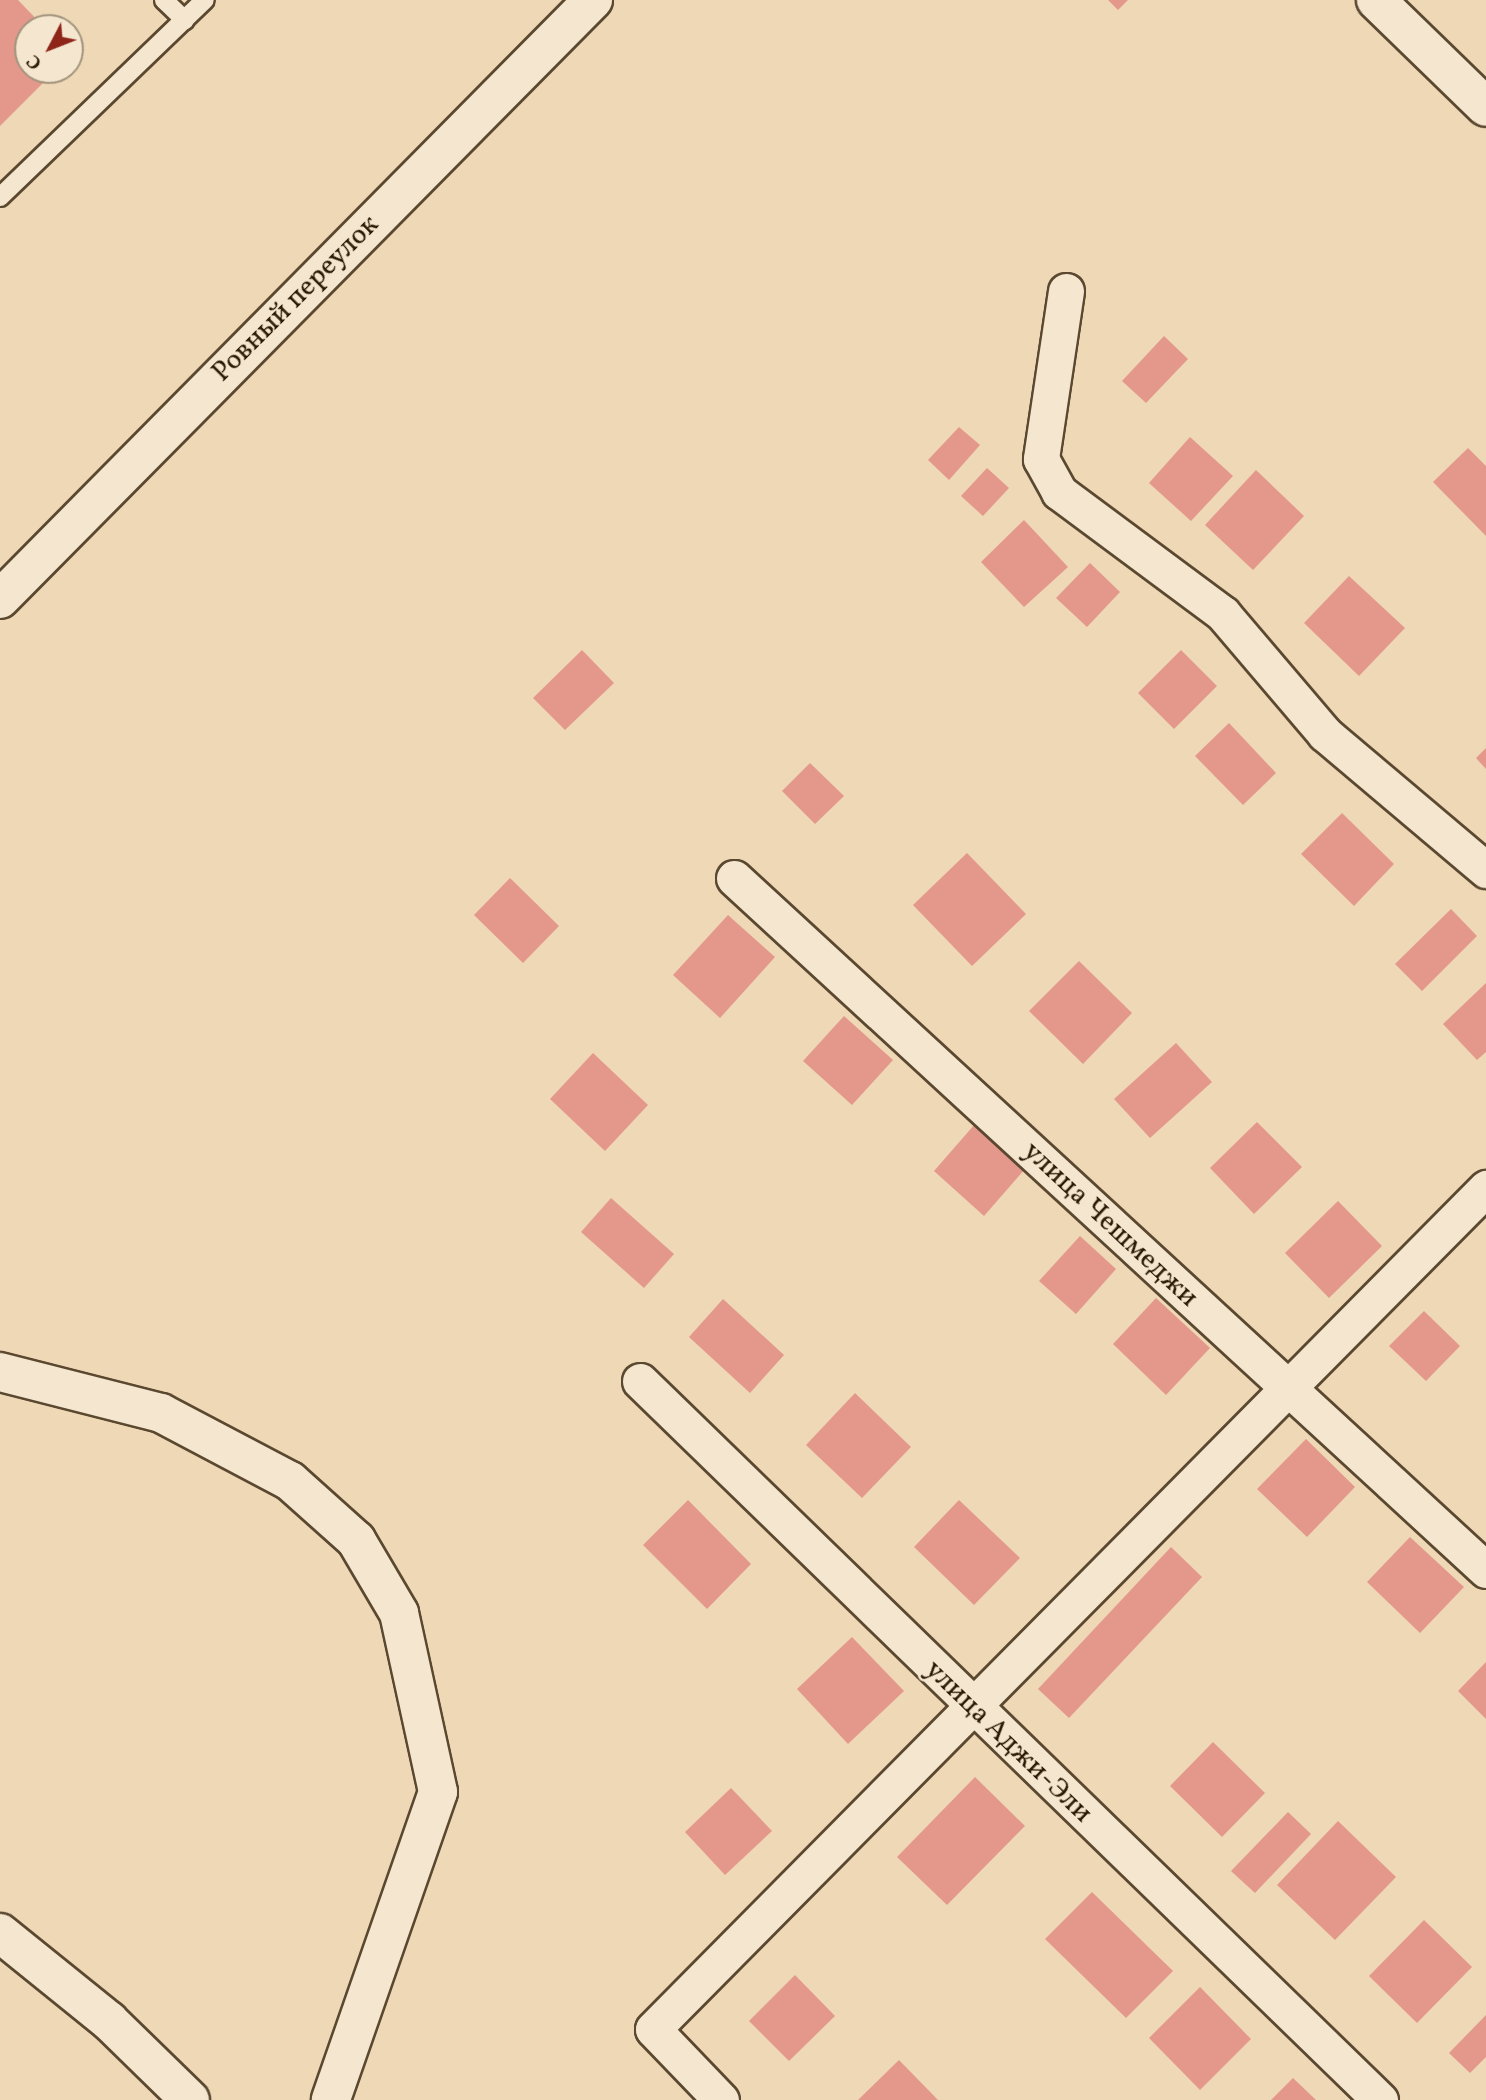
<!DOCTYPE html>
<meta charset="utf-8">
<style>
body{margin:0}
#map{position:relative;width:1486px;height:2100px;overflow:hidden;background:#eed8b5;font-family:Vollkorn,serif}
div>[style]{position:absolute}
.building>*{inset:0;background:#e4988b}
.roads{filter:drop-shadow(2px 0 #5b4830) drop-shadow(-2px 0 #5b4830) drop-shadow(0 2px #5b4830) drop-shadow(0 -2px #5b4830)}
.lane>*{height:18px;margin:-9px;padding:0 9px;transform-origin:9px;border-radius:9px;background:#f4e6cf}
.street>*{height:35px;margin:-17.5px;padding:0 17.5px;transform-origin:17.5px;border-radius:17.5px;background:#f4e6cf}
.secondary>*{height:38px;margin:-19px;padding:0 19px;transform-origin:19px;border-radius:19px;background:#f4e6cf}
span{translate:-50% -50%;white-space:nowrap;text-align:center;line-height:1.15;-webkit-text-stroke:5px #f4e6cf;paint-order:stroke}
.street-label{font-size:28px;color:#2a1804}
.north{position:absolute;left:14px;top:14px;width:70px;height:70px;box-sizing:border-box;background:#f4e6cf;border:2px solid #a3947e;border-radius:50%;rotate:228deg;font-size:19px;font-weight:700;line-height:28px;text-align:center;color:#2a1804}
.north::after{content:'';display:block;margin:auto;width:24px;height:32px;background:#8f2418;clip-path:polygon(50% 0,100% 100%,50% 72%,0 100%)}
</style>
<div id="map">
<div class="building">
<i style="clip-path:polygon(0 0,18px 0,45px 28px,28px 28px,28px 70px,56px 70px,0 126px)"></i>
<i style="clip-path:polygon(1108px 0,1128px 0,1118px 10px)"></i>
<i style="clip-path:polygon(1164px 336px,1188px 359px,1146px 403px,1122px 381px)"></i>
<i style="clip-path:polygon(959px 427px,980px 445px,949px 480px,928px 460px)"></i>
<i style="clip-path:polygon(1190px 437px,1233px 476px,1191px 521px,1149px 483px)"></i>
<i style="clip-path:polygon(1468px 448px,1486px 466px,1486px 536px,1433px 482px)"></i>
<i style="clip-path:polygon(987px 468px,1009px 488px,983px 516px,961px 496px)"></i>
<i style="clip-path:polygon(1256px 470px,1304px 516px,1253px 570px,1205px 525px)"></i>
<i style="clip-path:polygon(1024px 520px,1068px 567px,1024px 607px,981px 562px)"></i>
<i style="clip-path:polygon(1090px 563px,1120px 592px,1087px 627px,1056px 598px)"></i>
<i style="clip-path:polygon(1349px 576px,1405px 628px,1359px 676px,1304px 623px)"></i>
<i style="clip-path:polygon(582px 650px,614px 683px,565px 730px,533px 698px)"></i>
<i style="clip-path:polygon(1181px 650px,1217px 686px,1174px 729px,1138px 693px)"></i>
<i style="clip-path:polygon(1229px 723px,1276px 773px,1243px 805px,1195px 756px)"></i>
<i style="clip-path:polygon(1486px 748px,1486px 769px,1476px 758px)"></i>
<i style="clip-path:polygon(810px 763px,844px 796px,815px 824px,782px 791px)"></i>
<i style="clip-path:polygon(1342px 813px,1394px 864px,1354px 906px,1301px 854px)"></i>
<i style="clip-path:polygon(967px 853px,1026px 914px,972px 966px,913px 905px)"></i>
<i style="clip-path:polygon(510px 878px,559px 926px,523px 963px,474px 915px)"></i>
<i style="clip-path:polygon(1451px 909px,1477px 936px,1422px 991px,1395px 964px)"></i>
<i style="clip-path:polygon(728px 915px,775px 957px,720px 1018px,673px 975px)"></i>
<i style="clip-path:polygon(1079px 961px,1132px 1013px,1083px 1064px,1029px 1011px)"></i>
<i style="clip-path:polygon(1486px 983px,1486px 1052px,1477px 1060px,1443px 1024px)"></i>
<i style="clip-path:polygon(844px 1016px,893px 1060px,852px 1105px,803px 1061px)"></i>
<i style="clip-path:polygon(1176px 1043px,1212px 1082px,1150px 1138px,1114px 1099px)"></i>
<i style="clip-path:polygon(593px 1053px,648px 1105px,605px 1151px,550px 1099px)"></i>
<i style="clip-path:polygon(1257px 1122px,1302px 1167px,1254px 1214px,1210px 1168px)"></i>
<i style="clip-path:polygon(975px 1124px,1025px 1169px,984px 1216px,934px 1171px)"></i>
<i style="clip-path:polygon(611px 1198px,674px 1254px,644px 1288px,581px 1232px)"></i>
<i style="clip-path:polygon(1338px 1201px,1382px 1246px,1329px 1298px,1285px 1253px)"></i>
<i style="clip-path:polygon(1080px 1236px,1116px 1269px,1076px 1314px,1039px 1281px)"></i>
<i style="clip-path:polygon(1156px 1298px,1210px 1348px,1166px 1395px,1113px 1344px)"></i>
<i style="clip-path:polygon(723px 1299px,784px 1355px,750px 1393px,689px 1337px)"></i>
<i style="clip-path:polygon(1424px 1311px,1460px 1346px,1426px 1381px,1389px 1346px)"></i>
<i style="clip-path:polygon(855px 1393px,911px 1447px,862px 1498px,806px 1445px)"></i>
<i style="clip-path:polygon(1306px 1439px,1355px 1487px,1307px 1537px,1257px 1489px)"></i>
<i style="clip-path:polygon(688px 1500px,751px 1564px,707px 1609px,643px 1545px)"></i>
<i style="clip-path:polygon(959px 1500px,1020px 1558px,974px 1605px,914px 1547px)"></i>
<i style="clip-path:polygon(1410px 1537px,1464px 1587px,1420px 1633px,1367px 1582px)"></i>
<i style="clip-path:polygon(1171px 1547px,1202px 1577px,1069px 1718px,1038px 1689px)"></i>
<i style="clip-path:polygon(852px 1637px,904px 1691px,848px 1744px,797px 1689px)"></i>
<i style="clip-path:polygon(1486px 1662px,1486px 1719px,1458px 1691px)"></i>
<i style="clip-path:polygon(1213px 1742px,1265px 1793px,1222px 1837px,1170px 1786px)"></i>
<i style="clip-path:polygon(975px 1777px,1025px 1826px,947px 1905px,897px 1857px)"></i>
<i style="clip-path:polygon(731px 1788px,772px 1831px,725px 1875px,685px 1832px)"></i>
<i style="clip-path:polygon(1288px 1812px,1311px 1834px,1255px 1893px,1231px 1871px)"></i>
<i style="clip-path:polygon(1338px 1821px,1396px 1877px,1335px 1940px,1277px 1885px)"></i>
<i style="clip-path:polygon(1092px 1892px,1173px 1971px,1126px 2018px,1045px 1939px)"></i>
<i style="clip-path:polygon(1424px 1920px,1472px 1967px,1417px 2023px,1369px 1976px)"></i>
<i style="clip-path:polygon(795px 1975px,835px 2016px,789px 2061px,749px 2021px)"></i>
<i style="clip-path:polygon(1200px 1987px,1251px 2039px,1200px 2090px,1149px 2038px)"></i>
<i style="clip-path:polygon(1486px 2015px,1486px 2057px,1470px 2073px,1449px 2053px)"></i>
<i style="clip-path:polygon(899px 2060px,938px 2100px,858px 2100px)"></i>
<i style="clip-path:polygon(1293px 2078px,1316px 2100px,1271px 2100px)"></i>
</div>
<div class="roads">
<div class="lane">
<i style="left:164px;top:0;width:29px;rotate:44deg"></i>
<i style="left:0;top:197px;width:284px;rotate:-43.9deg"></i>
</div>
<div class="street">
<i style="left:1066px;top:291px;width:170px;rotate:98.5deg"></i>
<i style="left:1041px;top:459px;width:38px;rotate:61deg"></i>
<i style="left:1059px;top:492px;width:204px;rotate:36.6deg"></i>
<i style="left:1223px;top:614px;width:157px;rotate:49.6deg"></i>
<i style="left:1325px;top:734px;width:211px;rotate:40.2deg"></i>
<i style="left:734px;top:878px;width:1022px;rotate:42.62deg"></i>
<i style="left:640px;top:1381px;width:1032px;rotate:44.18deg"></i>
<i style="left:721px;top:2100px;width:98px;rotate:-133.8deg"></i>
<i style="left:653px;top:2029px;width:1184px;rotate:-45.27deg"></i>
</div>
<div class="secondary">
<i style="left:1376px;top:0;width:153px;rotate:44.2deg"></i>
<i style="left:0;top:599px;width:843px;rotate:-45.29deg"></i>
<i style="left:0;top:1372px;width:166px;rotate:14.3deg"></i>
<i style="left:161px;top:1413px;width:146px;rotate:27.8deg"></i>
<i style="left:290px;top:1481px;width:89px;rotate:41.8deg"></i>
<i style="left:356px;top:1540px;width:85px;rotate:59.5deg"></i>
<i style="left:399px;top:1613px;width:183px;rotate:77.7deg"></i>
<i style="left:438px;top:1792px;width:326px;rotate:109.2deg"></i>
<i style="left:0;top:1933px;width:140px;rotate:38.9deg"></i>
<i style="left:109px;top:2021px;width:113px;rotate:44.3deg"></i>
</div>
</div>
<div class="street-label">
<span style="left:296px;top:299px;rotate:-45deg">Ровный переулок</span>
<span style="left:1110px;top:1225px;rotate:43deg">улица Чешмеджи</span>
<span style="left:1008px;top:1742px;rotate:44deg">улица Аджи-Эли</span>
</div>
<div class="north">С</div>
</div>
